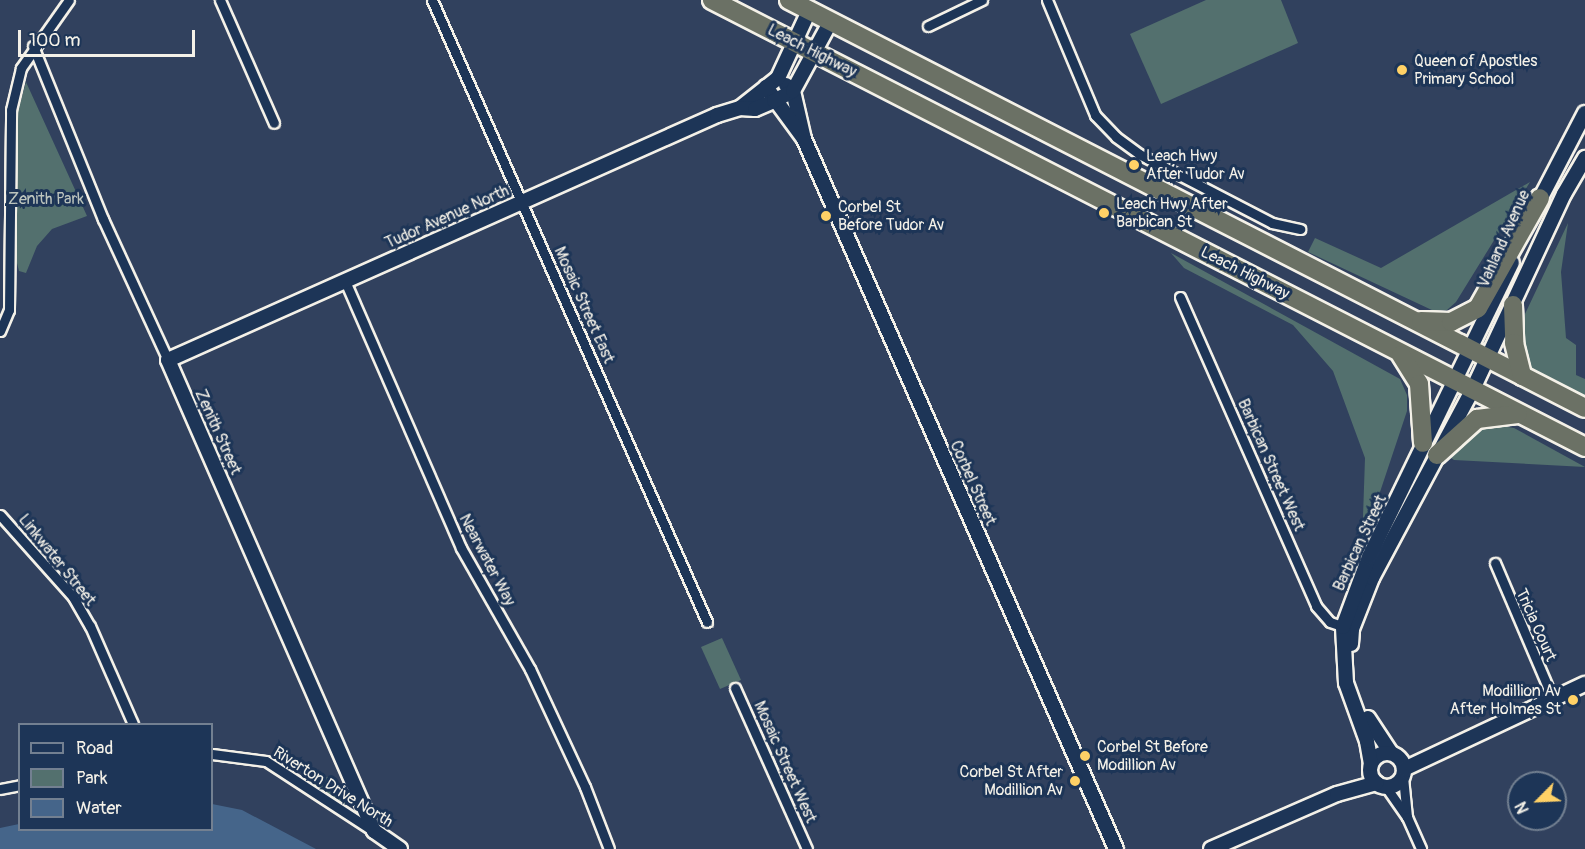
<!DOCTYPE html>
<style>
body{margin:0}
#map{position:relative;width:1585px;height:849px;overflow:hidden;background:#31415e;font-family:Pangolin,sans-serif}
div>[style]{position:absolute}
.green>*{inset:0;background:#53706e}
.water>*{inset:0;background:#45658a}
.roads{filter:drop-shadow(2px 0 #f4f1e8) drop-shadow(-2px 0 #f4f1e8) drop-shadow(0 2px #f4f1e8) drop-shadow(0 -2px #f4f1e8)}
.street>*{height:9px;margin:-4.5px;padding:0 4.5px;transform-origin:4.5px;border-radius:4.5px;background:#1d3557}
.secondary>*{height:14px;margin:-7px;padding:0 7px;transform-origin:7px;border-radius:7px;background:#1d3557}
.secondary>.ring{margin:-7px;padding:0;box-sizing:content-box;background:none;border:14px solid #1d3557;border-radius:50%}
.highway>*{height:18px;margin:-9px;padding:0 9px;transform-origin:9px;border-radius:9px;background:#6b7165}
.dots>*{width:16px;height:16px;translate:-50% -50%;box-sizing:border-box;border:3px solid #1d3557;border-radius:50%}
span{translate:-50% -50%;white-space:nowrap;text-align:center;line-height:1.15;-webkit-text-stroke:6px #1d3557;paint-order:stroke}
.street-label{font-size:16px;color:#f4f1e8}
.poi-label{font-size:16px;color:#f4f1e8}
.left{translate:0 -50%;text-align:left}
.right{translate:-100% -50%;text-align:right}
.park-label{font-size:16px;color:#bcc4bd}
.legend{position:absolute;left:18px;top:723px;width:195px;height:108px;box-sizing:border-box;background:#1d3557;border:2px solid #738091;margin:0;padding:8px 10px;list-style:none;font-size:18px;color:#f4f1e8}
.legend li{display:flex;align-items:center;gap:12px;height:30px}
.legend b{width:30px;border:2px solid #738091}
.north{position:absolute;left:1507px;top:771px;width:60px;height:60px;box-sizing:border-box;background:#1d3557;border:2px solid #738091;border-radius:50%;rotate:246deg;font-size:16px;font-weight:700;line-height:24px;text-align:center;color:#f4f1e8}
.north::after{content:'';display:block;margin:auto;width:21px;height:27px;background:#ffd166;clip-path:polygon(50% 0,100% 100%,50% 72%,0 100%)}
.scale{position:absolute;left:18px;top:30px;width:177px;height:27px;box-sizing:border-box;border:3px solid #f4f1e8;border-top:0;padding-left:8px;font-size:18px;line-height:21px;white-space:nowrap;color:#f4f1e8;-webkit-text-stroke:4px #1d3557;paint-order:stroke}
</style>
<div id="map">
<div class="green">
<i style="clip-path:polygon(1206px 0,1281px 0,1298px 43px,1161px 104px,1130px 34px)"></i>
<i style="clip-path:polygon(26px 82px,87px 216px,52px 229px,37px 246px,26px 273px,19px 271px,16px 259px,17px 114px)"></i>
<i style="clip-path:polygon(1530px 182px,1456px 302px,1447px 310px,1434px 311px,1308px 252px,1315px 238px,1381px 268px)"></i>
<i style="clip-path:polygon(1568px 223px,1561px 272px,1566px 338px,1576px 345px,1576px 375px,1585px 379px,1585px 400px,1528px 371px,1523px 340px,1525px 314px)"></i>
<i style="clip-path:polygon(1171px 253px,1400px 379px,1407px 395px,1407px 411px,1362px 546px,1365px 458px,1333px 371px,1293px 325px,1184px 268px)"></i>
<i style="clip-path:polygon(1488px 424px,1514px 428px,1585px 467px,1454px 460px,1448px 456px,1465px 435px)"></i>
<i style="clip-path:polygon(722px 638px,741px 680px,720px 689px,701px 647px)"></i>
<i style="clip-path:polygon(330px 776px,340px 791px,353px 822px,295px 780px,315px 781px)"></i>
</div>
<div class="water">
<i style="clip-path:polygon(212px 804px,242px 810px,316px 849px,0 849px,0 828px,19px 824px,20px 830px,212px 830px)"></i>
</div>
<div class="roads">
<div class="street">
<i style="left:220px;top:0;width:134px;rotate:66.3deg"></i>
<i style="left:432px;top:0;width:680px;rotate:66.15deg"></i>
<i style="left:1047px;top:0;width:125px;rotate:67.3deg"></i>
<i style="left:1095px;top:115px;width:30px;rotate:46deg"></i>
<i style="left:1116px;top:137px;width:29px;rotate:36deg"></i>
<i style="left:1139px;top:154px;width:150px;rotate:27.4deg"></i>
<i style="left:1272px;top:223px;width:29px;rotate:12deg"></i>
<i style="left:928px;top:26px;width:60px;rotate:-25.7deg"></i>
<i style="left:33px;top:46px;width:187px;rotate:68deg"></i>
<i style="left:103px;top:219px;width:155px;rotate:65.3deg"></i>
<i style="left:345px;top:281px;width:291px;rotate:66.5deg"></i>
<i style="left:461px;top:548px;width:139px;rotate:60.3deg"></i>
<i style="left:530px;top:669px;width:130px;rotate:65deg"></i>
<i style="left:585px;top:787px;width:66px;rotate:68.8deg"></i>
<i style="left:1180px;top:297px;width:338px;rotate:66.2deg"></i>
<i style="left:1316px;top:606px;width:21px;rotate:49deg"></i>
<i style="left:1330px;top:622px;width:18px;rotate:19deg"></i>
<i style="left:0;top:331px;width:23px;rotate:-67deg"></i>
<i style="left:9px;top:310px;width:200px;rotate:-89.4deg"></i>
<i style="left:11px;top:110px;width:43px;rotate:-76.6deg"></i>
<i style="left:21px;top:68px;width:83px;rotate:-54.8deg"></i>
<i style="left:0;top:515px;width:110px;rotate:48.3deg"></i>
<i style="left:73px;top:597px;width:34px;rotate:60deg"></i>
<i style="left:90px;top:626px;width:107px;rotate:66.3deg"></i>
<i style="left:1495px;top:563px;width:148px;rotate:66.9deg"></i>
<i style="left:735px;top:688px;width:176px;rotate:65.9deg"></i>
<i style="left:212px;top:754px;width:54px;rotate:7.4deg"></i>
<i style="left:266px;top:761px;width:126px;rotate:33.1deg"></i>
<i style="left:1403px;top:777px;width:40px;rotate:84.3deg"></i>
<i style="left:1386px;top:787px;width:37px;rotate:55deg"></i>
<i style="left:1407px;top:817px;width:35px;rotate:66deg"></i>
<i style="left:0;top:789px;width:20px;rotate:-11deg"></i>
</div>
<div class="secondary">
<i style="left:786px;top:85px;width:9px;rotate:41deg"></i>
<i style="left:793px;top:91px;width:49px;rotate:77.1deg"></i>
<i style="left:766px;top:87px;width:64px;rotate:53.8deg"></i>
<i style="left:804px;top:139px;width:776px;rotate:66.28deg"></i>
<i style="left:740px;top:108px;width:48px;rotate:-38.3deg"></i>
<i style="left:778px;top:78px;width:74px;rotate:-65.2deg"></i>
<i style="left:1536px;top:207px;width:106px;rotate:-62.5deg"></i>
<i style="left:1351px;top:644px;width:15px;rotate:-86deg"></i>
<i style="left:1352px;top:629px;width:55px;rotate:-68.6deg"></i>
<i style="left:1372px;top:578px;width:214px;rotate:-61.9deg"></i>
<i style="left:1473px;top:389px;width:215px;rotate:-65deg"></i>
<i style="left:1564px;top:194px;width:42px;rotate:-59.7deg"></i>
<i style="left:1368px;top:718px;width:42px;rotate:56.7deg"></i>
<i class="ring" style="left:1370px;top:753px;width:20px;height:20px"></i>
<i style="left:1371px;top:764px;width:23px;rotate:-100deg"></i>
<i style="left:1367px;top:741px;width:62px;rotate:-109.9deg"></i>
<i style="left:1346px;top:683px;width:56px;rotate:-93.1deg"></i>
<i style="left:1343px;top:627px;width:75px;rotate:-69.6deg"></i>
<i style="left:1369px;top:557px;width:327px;rotate:-64.1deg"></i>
<i style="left:1404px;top:769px;width:200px;rotate:-25.2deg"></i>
<i style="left:400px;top:849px;width:32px;rotate:-145deg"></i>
<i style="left:374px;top:831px;width:514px;rotate:-113.62deg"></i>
<i style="left:168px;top:360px;width:601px;rotate:-24.05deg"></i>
<i style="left:717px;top:115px;width:24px;rotate:-17deg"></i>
<i style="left:740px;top:108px;width:15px;rotate:4deg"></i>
<i style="left:755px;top:109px;width:21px;rotate:-23deg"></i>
<i style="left:774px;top:101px;width:21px;rotate:-28deg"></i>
<i style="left:793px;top:91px;width:80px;rotate:-61.5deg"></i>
<i style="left:1211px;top:849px;width:137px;rotate:-23.6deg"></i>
<i style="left:1337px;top:794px;width:41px;rotate:-15.4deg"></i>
</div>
<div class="highway">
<i style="left:712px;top:0;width:981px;rotate:27.11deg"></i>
<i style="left:789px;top:0;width:894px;rotate:27.14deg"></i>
<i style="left:1513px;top:305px;width:38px;rotate:88deg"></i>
<i style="left:1514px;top:343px;width:34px;rotate:76deg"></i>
<i style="left:1421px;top:321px;width:30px;rotate:2deg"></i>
<i style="left:1451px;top:322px;width:30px;rotate:-27deg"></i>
<i style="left:1478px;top:308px;width:126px;rotate:-60.6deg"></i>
<i style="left:1401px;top:355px;width:34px;rotate:58deg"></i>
<i style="left:1419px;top:384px;width:59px;rotate:86.1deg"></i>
<i style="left:1437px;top:455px;width:54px;rotate:-42deg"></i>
<i style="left:1477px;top:419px;width:41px;rotate:-7deg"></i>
</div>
</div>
<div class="dots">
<i style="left:1402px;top:70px;background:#ffd166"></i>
<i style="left:1134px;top:165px;background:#ffd166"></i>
<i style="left:1104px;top:213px;background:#ffd166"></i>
<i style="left:826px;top:216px;background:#ffd166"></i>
<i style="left:1573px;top:700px;background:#ffd166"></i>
<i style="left:1085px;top:756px;background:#ffd166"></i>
<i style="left:1075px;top:781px;background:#ffd166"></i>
</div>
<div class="street-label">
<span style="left:812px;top:51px;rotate:27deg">Leach Highway</span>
<span style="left:447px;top:217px;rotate:-24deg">Tudor Avenue North</span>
<span style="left:1504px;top:239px;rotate:-66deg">Vahland Avenue</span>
<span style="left:1245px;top:273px;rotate:27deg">Leach Highway</span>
<span style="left:584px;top:305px;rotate:66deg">Mosaic Street East</span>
<span style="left:218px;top:432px;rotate:66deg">Zenith Street</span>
<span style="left:1271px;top:465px;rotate:66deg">Barbican Street West</span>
<span style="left:973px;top:483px;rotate:66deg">Corbel Street</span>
<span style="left:1360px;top:543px;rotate:-65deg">Barbican Street</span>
<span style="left:57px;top:560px;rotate:51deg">Linkwater Street</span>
<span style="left:487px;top:560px;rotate:62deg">Nearwater Way</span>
<span style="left:1536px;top:625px;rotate:66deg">Tricia Court</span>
<span style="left:785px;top:762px;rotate:66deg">Mosaic Street West</span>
<span style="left:333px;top:787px;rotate:32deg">Riverton Drive North</span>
</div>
<div class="poi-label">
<span class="left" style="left:1414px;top:70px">Queen of Apostles<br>Primary School</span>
<span class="left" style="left:1146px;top:165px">Leach Hwy<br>After Tudor Av</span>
<span class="left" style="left:1116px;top:213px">Leach Hwy After<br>Barbican St</span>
<span class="left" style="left:838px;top:216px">Corbel St<br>Before Tudor Av</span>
<span class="right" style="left:1561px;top:700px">Modillion Av<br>After Holmes St</span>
<span class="left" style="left:1097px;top:756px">Corbel St Before<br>Modillion Av</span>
<span class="right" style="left:1063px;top:781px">Corbel St After<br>Modillion Av</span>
</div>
<div class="park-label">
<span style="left:46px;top:199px">Zenith Park</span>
</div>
<ul class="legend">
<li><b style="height:8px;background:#1d3557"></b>Road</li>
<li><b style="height:16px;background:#53706e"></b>Park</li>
<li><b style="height:16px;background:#45658a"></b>Water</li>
</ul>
<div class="north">N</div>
<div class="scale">100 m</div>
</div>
